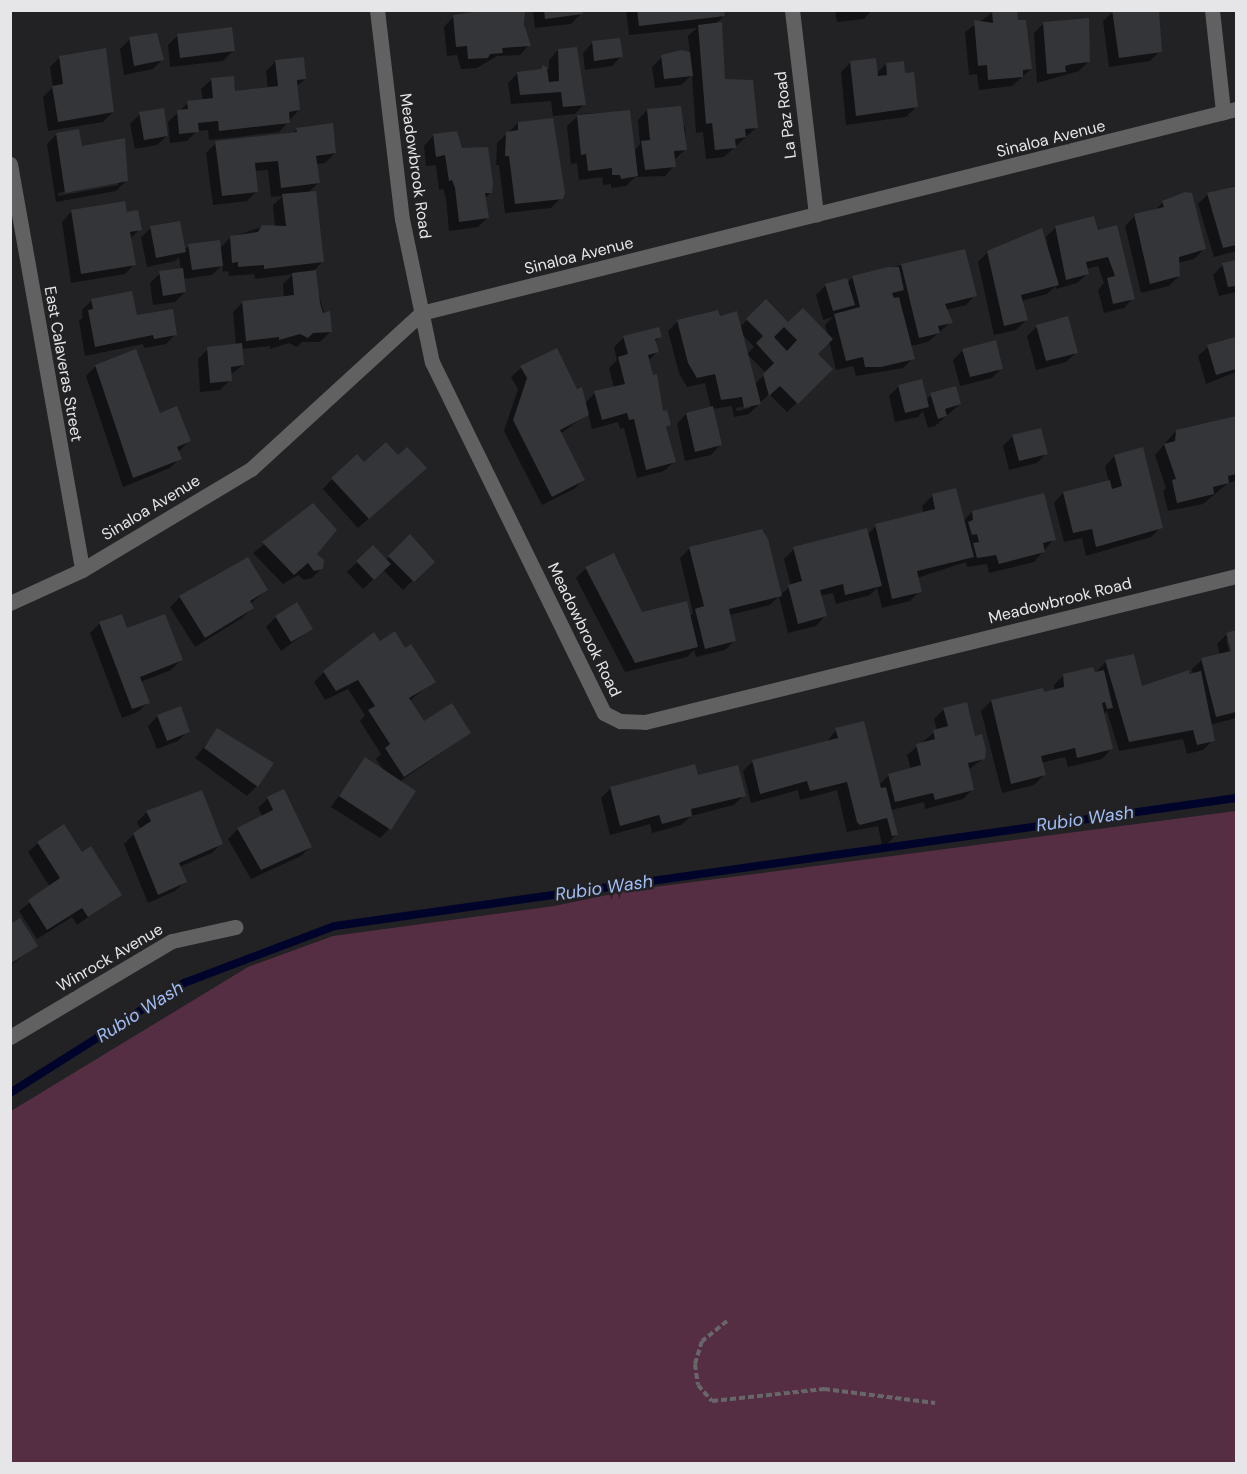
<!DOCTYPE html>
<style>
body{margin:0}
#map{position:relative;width:1247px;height:1474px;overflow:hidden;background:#222124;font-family:"DM Sans",sans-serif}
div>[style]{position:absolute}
.green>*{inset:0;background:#552e44}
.shadow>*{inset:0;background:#0007}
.stream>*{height:8px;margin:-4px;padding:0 4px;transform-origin:4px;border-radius:4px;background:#00042a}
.building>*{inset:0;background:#343538}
.path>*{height:4px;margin-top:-2px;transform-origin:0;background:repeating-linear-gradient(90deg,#676669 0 6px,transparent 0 9px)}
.minor>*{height:15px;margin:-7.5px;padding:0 7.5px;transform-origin:7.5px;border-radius:7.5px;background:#626162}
span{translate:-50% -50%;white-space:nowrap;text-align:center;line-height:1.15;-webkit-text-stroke:4.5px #222124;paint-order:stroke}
.street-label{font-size:16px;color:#e6e5e7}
.water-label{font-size:18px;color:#a1bef7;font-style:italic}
.frame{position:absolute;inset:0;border:12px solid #e6e5e7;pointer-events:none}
</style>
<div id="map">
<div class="green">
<i style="clip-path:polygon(1236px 811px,1236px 1463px,11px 1463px,11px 1111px,248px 967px,333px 936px,554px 906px,631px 890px)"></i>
</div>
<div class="shadow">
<i style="clip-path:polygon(521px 10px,529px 45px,520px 55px,497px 56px,477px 68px,461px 69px,457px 55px,447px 56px,444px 27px,453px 17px)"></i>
<i style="clip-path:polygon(533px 10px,581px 10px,581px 14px,571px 24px,535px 28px)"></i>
<i style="clip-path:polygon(723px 10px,723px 16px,715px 25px,724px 80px,757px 127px,724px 157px,706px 159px,703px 132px,696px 133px,692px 75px,681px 85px,655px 88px,652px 67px,662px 57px,690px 54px,688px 36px,697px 28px,629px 35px,626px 11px)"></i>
<i style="clip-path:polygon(835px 10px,872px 10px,864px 19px,837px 22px)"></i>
<i style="clip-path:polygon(1113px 12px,1160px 51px,1150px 61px,1109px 67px,1103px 21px)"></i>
<i style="clip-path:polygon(992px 13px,1031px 69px,1012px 86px,979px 90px,977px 74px,969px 75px,965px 32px)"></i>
<i style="clip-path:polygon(1043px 24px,1089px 61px,1079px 71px,1037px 83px,1034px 33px)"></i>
<i style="clip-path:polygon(178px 35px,233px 51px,223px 61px,170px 67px,168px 45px)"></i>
<i style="clip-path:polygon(130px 39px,163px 59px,153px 69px,124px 75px,120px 49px)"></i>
<i style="clip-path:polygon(592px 43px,622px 56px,612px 66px,585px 70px,583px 53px)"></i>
<i style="clip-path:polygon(558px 50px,584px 104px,575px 114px,553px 116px,551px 101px,511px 104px,508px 83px,518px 73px,549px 69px,549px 60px)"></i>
<i style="clip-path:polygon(60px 57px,113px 112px,103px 122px,48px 131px,43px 97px,53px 87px,50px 67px)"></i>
<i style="clip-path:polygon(276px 61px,305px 79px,296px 87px,299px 110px,279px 132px,209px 140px,208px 130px,197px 131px,187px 141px,170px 143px,168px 122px,188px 103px,203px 101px,201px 89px,211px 80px,234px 92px,268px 89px,266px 71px)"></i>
<i style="clip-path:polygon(851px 62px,876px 74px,886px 64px,904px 75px,916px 107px,906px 117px,846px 125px,841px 72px)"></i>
<i style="clip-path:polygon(647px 110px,685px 126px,686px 149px,674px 160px,674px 166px,665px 176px,635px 177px,626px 186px,611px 188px,611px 184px,603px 185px,602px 177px,579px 180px,577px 163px,571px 164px,567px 126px,580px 114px,629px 111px,633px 152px,640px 144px,638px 120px)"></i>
<i style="clip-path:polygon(140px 114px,169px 134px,157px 145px,135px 149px,130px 124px)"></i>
<i style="clip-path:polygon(518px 123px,561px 198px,551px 208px,505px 213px,499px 165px,496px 165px,497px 143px)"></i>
<i style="clip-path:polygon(297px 129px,335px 153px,325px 163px,316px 164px,318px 183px,308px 193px,322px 262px,312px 273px,330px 332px,320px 342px,302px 342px,297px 347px,289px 343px,270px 349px,270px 346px,241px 349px,243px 365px,230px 375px,230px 380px,220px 390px,200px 392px,198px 359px,208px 349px,236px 345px,233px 312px,243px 302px,284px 298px,283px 284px,293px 274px,255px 279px,254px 274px,229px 276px,228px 271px,223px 272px,222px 265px,212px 275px,183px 279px,185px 292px,175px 302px,153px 305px,150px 283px,160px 273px,181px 270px,179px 257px,175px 261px,147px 267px,141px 237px,151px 228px,184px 250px,189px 246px,220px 248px,231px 237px,262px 227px,275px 227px,273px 205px,283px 196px,271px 197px,268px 170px,254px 171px,257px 191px,247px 201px,213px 205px,206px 153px,216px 143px,292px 134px)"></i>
<i style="clip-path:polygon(evenodd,57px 134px,81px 148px,126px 181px,116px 191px,56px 202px,47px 144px,57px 134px,118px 182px,118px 185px,58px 196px,58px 193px,118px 182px)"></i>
<i style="clip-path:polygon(433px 136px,461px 150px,491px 192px,485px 198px,487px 218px,478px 227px,449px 231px,446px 198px,443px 189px,439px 190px,436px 165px,426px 166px,424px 146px)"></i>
<i style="clip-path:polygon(1236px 185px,1236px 251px,1214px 257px,1198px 204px,1208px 194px)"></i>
<i style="clip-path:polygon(1163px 202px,1204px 249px,1194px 259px,1178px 263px,1179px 276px,1169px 286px,1141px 293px,1125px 226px,1135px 216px,1154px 211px)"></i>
<i style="clip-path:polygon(71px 212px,126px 213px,140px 229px,130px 239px,134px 264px,125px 274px,71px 283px,62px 222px)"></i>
<i style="clip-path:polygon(1056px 227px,1097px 232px,1133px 298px,1124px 308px,1104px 313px,1098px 290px,1104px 283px,1098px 266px,1086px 269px,1087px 274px,1077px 283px,1056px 289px,1056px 286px,1047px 294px,1021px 301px,1026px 320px,1016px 330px,994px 335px,978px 262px,988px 252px,1041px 230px,1048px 245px,1046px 237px)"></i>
<i style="clip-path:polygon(1236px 261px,1236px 292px,1219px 296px,1213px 275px,1223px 265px)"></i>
<i style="clip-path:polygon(evenodd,901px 265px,975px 295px,966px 305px,946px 310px,951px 322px,928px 342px,910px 346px,913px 358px,903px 368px,856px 376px,853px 366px,836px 370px,829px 341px,816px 354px,831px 369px,787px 412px,769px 394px,749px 414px,734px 417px,732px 406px,712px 409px,720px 445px,711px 455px,685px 461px,677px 424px,686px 414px,711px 408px,705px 383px,687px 387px,679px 373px,668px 331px,678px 321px,719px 318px,740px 327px,766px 301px,788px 324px,828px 335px,825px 325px,833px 317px,823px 320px,816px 295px,826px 285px,847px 283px,853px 277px,901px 265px,742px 334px,754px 347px,747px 354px,766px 373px,754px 385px,742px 334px,901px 265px,750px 405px,750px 408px,737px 411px,736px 408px,750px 405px)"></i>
<i style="clip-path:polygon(92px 300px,136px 316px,176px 334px,166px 344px,144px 348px,143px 344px,85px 356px,79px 321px,83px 317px,82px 310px)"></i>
<i style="clip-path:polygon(1037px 327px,1076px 353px,1066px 362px,1036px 370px,1027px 336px)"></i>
<i style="clip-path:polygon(660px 336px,655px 342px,657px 352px,648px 361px,661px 413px,669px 425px,665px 429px,674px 462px,664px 471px,637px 478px,624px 428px,620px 429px,618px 422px,592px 429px,588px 414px,560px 434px,584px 479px,574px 489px,542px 505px,504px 431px,518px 389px,511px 377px,521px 368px,585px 403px,595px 393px,614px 388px,609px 368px,617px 360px,614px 347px,623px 338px)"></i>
<i style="clip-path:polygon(1234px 339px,1236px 372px,1206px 384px,1198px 356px,1208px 347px)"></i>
<i style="clip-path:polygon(963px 350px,1002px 368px,992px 378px,960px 386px,953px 360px)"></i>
<i style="clip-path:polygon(96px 366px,189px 441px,178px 452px,180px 458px,170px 468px,123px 487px,86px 376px)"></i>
<i style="clip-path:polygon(899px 386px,926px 400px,931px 395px,960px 404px,935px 426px,928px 428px,923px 411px,918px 417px,895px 422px,889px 396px)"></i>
<i style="clip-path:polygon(1236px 418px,1236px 481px,1228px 483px,1203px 504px,1168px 511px,1163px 491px,1166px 488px,1155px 455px,1174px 433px)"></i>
<i style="clip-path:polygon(1013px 436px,1046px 453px,1037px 463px,1009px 470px,1003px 446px)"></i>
<i style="clip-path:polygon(1115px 456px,1161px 527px,1151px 537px,1086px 556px,1082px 538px,1064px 542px,1054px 503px,1063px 493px,1109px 482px,1105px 466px)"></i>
<i style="clip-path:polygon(398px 457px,415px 478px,358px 528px,323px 489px,332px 479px,364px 464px)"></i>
<i style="clip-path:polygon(955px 490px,963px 521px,972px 512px,1054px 539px,1034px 562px,989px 573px,987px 564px,967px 567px,966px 562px,917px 578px,920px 591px,910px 601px,882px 608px,877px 588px,870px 595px,836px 604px,833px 593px,820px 596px,825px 616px,816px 626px,788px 633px,779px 596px,770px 605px,729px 615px,735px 640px,725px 650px,696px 657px,694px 650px,687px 657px,625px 672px,576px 578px,586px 568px,642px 614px,689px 617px,693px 613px,680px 558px,690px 548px,764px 531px,780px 595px,791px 586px,784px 559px,794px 549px,867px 535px,876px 526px,924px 513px,922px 506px,932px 496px)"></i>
<i style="clip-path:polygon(313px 505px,315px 554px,322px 568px,312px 578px,304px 580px,298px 575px,283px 584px,253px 553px)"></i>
<i style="clip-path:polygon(410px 536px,432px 562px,403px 590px,383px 570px,363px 589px,347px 572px,373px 547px,386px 560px)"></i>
<i style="clip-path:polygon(266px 590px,250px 604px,252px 608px,242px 618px,195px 647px,170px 607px,180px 597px)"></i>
<i style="clip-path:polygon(276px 617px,311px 629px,281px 651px,266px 627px)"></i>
<i style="clip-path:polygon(100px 623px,126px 630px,181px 660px,171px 670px,140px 682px,148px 702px,138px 712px,122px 718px,90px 633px)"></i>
<i style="clip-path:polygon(evenodd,1236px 632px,1236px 718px,1210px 725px,1213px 740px,1203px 750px,1187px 754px,1183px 739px,1119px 751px,1107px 711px,1103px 715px,1111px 749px,1102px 759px,1068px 767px,1065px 757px,1041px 763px,1044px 775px,1034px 785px,1002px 793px,981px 711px,991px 701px,1042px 689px,1043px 694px,1054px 691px,1054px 685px,1064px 675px,1094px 674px,1106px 662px,1140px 687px,1193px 674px,1192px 669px,1202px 660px,1220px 655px,1217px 644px,1227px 634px,1236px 632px,1226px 639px,1229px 639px,1234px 658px,1231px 658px,1226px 639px)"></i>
<i style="clip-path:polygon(379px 643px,405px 650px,434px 681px,409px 701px,424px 723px,470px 733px,399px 782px,389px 829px,380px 838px,331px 807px,365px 759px,385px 772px,376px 759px,381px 754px,360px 721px,365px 715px,348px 689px,325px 700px,314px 682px,324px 672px)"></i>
<i style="clip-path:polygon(944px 709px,974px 738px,984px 758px,968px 770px,973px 789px,963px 799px,925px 809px,924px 802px,891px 810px,897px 834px,887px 844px,882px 845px,878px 826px,847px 832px,837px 790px,800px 800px,798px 790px,751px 803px,743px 771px,752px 762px,827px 742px,836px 730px,879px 785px,889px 775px,911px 770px,907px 755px,937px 730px,934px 719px)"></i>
<i style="clip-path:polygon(158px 716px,188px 731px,178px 741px,157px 749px,148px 726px)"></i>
<i style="clip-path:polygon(218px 730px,257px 786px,247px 796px,195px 758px)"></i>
<i style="clip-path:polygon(697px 776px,744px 795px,734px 805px,691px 816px,681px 825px,652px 833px,650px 824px,610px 835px,601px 798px,611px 788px)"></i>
<i style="clip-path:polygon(268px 798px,311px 846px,301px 856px,251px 879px,228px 839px,238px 829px,263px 817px,258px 808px)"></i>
<i style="clip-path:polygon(147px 812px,222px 843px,212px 853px,179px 867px,185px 882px,175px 891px,148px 903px,124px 844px,140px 828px,137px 822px)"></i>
<i style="clip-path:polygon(38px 843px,82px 855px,120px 894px,77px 925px,72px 917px,37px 939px,19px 911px,50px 887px,28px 852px)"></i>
<i style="clip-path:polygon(10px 926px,36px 946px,10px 966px)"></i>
</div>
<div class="stream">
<i style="left:10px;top:1093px;width:206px;rotate:-32.3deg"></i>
<i style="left:184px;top:983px;width:161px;rotate:-20.7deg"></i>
<i style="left:335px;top:926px;width:910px;rotate:-8.09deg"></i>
</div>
<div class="building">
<i style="clip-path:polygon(487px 10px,525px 12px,524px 24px,531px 46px,502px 48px,503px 53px,490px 54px,488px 58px,468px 59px,467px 46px,456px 47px,453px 15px)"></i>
<i style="clip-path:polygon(544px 10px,582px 10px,583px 14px,545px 19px)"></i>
<i style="clip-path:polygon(637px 10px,724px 10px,725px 16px,639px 26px)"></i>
<i style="clip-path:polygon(1004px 10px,1017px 10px,1018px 20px,1026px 20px,1032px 69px,1023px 70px,1023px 77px,988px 80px,987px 65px,978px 66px,974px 20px,993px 23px,992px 12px)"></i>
<i style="clip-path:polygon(1112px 10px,1159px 10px,1162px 52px,1119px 58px)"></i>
<i style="clip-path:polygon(1089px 18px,1090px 62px,1072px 64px,1065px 66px,1066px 72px,1047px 74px,1043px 22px)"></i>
<i style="clip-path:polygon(722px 22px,725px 79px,753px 80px,758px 128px,745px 129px,746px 137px,735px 139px,736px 148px,715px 150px,712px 123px,706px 124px,698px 25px)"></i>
<i style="clip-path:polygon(232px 27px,235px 51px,180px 58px,177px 34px)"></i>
<i style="clip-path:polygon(157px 33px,164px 60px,134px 66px,129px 37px)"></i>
<i style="clip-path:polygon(620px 38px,623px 57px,594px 61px,592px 41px)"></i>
<i style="clip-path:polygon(577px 47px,586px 105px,563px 107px,561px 92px,520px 95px,517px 72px,541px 69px,543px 65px,547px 68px,549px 82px,559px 81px,558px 49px)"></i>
<i style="clip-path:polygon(106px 48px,114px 112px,58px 122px,52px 86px,63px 84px,59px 56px)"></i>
<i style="clip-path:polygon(681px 50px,690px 52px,693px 76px,664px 79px,661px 55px)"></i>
<i style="clip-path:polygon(304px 57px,306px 79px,297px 80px,300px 110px,289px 112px,290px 123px,219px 131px,218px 121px,198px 123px,199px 132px,179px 134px,177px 110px,188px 109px,187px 101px,213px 98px,211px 78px,234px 76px,235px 91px,278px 86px,275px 60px)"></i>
<i style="clip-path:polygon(876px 58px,878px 76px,887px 75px,886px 63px,904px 61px,905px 73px,914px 72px,918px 107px,856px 116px,850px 61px)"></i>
<i style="clip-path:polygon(681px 106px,687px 150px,674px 151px,676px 167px,645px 170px,641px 141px,650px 140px,647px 109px)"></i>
<i style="clip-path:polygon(164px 108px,168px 136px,144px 140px,139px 112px)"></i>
<i style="clip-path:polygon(630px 110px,638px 176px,621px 179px,620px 175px,612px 175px,612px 168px,588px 171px,586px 154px,581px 155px,577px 115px)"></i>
<i style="clip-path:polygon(553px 118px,565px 193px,563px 199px,515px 204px,509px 156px,505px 156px,506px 132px,518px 130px,518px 122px)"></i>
<i style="clip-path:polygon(333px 123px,336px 153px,316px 156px,320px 183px,281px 188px,278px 161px,255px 163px,258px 192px,222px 196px,215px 141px,297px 132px,296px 128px)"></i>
<i style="clip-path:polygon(79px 129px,82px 146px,125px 138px,128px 181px,65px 193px,56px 133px)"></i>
<i style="clip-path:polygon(457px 131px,462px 148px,488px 147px,493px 183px,492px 193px,485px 193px,489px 218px,459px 222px,455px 188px,452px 180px,449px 181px,445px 155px,436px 157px,433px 134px)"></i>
<i style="clip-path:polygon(1236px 186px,1236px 245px,1223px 248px,1207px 193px)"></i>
<i style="clip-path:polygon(316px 191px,324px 262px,264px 269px,264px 265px,238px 267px,238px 262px,232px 263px,230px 236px,258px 232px,262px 225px,286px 226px,282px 194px)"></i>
<i style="clip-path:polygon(1185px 192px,1192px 193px,1206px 249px,1179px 257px,1180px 276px,1150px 284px,1134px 214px,1164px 207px,1162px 201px)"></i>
<i style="clip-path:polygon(125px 201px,127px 212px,138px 210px,142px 230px,130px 232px,136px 265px,81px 274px,71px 210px)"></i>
<i style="clip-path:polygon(1094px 216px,1098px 230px,1117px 225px,1135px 299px,1113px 304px,1107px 278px,1115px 276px,1108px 257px,1086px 262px,1089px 274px,1066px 280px,1055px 226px)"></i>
<i style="clip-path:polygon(180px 221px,186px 252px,156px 258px,150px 226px)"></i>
<i style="clip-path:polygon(1042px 228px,1059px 285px,1021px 295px,1028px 320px,1004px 326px,987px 251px)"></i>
<i style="clip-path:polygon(220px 240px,223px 266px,192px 270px,188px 244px)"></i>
<i style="clip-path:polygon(965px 249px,977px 296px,945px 304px,953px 323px,938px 326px,940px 333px,919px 338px,901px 264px)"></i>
<i style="clip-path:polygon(1236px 260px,1236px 286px,1228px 287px,1222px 263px)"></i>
<i style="clip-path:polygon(888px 267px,899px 267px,904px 290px,892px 293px,894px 298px,899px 297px,915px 359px,881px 367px,865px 367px,863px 357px,846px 361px,834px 314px,860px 307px,852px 276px)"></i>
<i style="clip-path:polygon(183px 268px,186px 292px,163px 296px,159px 271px)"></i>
<i style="clip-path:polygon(316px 270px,320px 303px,323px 313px,330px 311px,332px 332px,313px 333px,308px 338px,300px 334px,279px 340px,279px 337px,246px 341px,242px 301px,294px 295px,292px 273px)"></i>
<i style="clip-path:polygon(847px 278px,855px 305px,833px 311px,825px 284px)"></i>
<i style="clip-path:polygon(132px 291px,137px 315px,173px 309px,177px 335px,154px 339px,153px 335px,95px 347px,88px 310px,93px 309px,91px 299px)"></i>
<i style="clip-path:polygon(evenodd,766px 299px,788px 322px,803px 308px,833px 339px,818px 354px,833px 369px,798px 404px,780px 386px,769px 396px,763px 374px,774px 363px,756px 343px,763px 336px,746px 319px,766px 299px,784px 327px,797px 340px,787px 351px,774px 337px,784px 327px)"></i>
<i style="clip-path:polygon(718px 310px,720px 316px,737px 311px,761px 404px,744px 408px,742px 397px,721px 400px,715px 374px,697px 378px,688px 363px,677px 320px)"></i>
<i style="clip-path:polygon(1068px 316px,1078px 353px,1046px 361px,1036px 325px)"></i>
<i style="clip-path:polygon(659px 327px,662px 337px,655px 339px,659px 352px,648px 355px,653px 375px,657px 374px,663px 411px,667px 410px,671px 425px,666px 427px,676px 462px,646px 470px,634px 419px,629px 420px,627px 413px,602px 420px,594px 391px,625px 384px,618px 357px,628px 354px,623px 336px)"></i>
<i style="clip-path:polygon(1235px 337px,1236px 369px,1216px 375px,1207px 345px)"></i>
<i style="clip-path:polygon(996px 340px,1003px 369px,970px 377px,962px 349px)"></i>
<i style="clip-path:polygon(242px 343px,244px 365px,231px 367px,232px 381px,210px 383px,207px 347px)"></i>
<i style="clip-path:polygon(557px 348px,577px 389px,582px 387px,589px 415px,560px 430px,585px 480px,552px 497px,513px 420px,527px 378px,520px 366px)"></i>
<i style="clip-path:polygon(136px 349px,160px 413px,177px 406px,191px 441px,177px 447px,182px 459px,133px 478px,95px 365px)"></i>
<i style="clip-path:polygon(922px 379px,929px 407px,905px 413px,898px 385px)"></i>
<i style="clip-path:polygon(956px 386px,961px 404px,945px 409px,947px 416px,938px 419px,930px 393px)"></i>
<i style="clip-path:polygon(713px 406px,722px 445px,695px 452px,686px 413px)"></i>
<i style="clip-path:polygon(1236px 416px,1236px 474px,1228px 476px,1229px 483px,1213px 487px,1214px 494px,1177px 503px,1172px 480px,1176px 479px,1164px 444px,1175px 441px,1176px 430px)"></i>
<i style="clip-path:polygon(1041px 428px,1048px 454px,1019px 461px,1012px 435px)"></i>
<i style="clip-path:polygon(386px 442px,398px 455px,407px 447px,427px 468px,369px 519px,331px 478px,357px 454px,364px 462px)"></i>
<i style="clip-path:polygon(1143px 447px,1163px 528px,1096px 547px,1092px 529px,1073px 533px,1063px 492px,1110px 480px,1112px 489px,1122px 486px,1114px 455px)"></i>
<i style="clip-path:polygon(956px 488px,974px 557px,917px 571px,922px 592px,892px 599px,875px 524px,935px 509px,932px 494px)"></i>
<i style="clip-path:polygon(1044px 493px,1056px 540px,1043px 543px,1045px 552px,999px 564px,996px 555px,977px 558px,973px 543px,979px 542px,977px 534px,972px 535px,968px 522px,973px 520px,972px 511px)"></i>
<i style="clip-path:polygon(313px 503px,337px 530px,317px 554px,324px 560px,323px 569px,314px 571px,308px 563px,294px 575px,262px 542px)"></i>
<i style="clip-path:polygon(867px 528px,882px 586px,845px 595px,843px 584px,820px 590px,827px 616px,798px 624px,788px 585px,802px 581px,793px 547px)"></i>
<i style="clip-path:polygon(762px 529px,768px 539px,782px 596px,729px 609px,736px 641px,705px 649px,695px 609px,704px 606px,689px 547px)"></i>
<i style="clip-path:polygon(410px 534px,435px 562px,414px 582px,388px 556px)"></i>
<i style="clip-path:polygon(373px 545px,391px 564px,374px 580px,356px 561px)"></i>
<i style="clip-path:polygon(614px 553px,642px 612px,687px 601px,698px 647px,635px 663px,585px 567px)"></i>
<i style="clip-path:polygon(248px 557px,268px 590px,250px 601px,254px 608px,205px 638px,179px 596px)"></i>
<i style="clip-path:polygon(297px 602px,313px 629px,291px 642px,275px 616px)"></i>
<i style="clip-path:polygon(122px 614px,127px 628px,165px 614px,183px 660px,140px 677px,150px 703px,132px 709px,99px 622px)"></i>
<i style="clip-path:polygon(1236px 630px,1236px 712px,1216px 717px,1201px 658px,1231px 651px,1226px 633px)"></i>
<i style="clip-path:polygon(395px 631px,405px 648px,411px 644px,436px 682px,409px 698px,424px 721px,452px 703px,471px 733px,404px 777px,385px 748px,390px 744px,368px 710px,375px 706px,358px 680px,336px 691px,323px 671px,374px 632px,380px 641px)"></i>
<i style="clip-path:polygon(1134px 654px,1142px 686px,1189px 670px,1189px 674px,1201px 671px,1215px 741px,1197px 745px,1193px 730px,1129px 742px,1105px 660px)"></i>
<i style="clip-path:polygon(1093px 667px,1095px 672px,1104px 670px,1113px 708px,1107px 709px,1105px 702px,1102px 703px,1113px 749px,1077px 758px,1075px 748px,1041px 756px,1046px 775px,1011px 784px,991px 700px,1043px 688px,1044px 692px,1064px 687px,1063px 674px)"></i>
<i style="clip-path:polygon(967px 702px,975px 736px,982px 734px,986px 750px,985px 759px,968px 763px,974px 790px,935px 800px,933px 793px,895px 802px,888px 774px,921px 765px,916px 744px,935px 739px,933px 730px,948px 726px,943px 708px)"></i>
<i style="clip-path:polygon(181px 706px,190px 732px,167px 741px,157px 715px)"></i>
<i style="clip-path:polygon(864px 721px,881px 788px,886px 787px,898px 835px,892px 836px,887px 818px,860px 825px,857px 822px,847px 782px,810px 791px,807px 781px,760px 794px,752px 760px,838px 738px,835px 728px)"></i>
<i style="clip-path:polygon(217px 728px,274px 763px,258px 787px,204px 748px)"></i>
<i style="clip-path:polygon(365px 757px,416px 791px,391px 830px,339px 796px)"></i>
<i style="clip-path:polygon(695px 764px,698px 775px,738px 765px,746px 796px,691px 809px,692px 816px,662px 824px,659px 815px,620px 826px,610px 787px)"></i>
<i style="clip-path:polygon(284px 789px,312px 847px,261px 870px,237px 828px,273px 810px,267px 797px)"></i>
<i style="clip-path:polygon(202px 790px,223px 844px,179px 863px,187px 882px,158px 895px,133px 833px,151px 821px,146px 811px)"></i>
<i style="clip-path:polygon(64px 824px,82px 852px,91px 846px,122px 895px,88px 917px,82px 908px,47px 930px,28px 900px,60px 878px,37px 842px)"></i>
<i style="clip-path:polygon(20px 918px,38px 946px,10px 964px,10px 924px)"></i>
</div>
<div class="path">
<i style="left:727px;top:1321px;width:32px;rotate:141deg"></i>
<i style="left:702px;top:1341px;width:24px;rotate:107deg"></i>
<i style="left:695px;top:1364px;width:21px;rotate:82deg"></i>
<i style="left:698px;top:1385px;width:21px;rotate:49deg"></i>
<i style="left:712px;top:1401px;width:113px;rotate:-6.1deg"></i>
<i style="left:824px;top:1389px;width:112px;rotate:7.2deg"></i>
</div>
<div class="minor">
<i style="left:377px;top:10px;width:210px;rotate:83.2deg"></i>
<i style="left:402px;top:219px;width:146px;rotate:78.2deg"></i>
<i style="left:432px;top:362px;width:391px;rotate:63.9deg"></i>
<i style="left:604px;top:713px;width:18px;rotate:27deg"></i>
<i style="left:620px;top:721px;width:25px;rotate:2deg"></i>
<i style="left:645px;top:722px;width:609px;rotate:-13.88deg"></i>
<i style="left:792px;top:10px;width:206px;rotate:83.3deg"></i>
<i style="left:1212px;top:10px;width:103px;rotate:83.8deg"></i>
<i style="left:10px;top:164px;width:412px;rotate:79.9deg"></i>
<i style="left:10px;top:603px;width:79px;rotate:-24.6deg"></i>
<i style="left:82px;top:570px;width:197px;rotate:-30.9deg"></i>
<i style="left:251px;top:469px;width:231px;rotate:-42.5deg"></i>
<i style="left:421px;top:313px;width:840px;rotate:-14.05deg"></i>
<i style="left:10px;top:1037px;width:188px;rotate:-30.7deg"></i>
<i style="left:172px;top:941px;width:65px;rotate:-12.5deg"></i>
</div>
<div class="street-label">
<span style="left:786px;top:115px;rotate:-97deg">La Paz Road</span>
<span style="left:1051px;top:139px;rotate:-14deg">Sinaloa Avenue</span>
<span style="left:415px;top:166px;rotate:82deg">Meadowbrook Road</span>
<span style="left:579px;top:256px;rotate:-14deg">Sinaloa Avenue</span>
<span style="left:63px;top:364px;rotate:80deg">East Calaveras Street</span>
<span style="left:151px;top:508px;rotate:-31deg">Sinaloa Avenue</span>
<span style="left:1060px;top:601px;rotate:-14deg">Meadowbrook Road</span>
<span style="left:584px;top:630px;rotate:64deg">Meadowbrook Road</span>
<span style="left:110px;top:958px;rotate:-30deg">Winrock Avenue</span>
</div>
<div class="water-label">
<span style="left:1085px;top:819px;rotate:-8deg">Rubio Wash</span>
<span style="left:604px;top:888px;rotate:-8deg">Rubio Wash</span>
<span style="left:140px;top:1012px;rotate:-32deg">Rubio Wash</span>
</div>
<div class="frame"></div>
</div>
